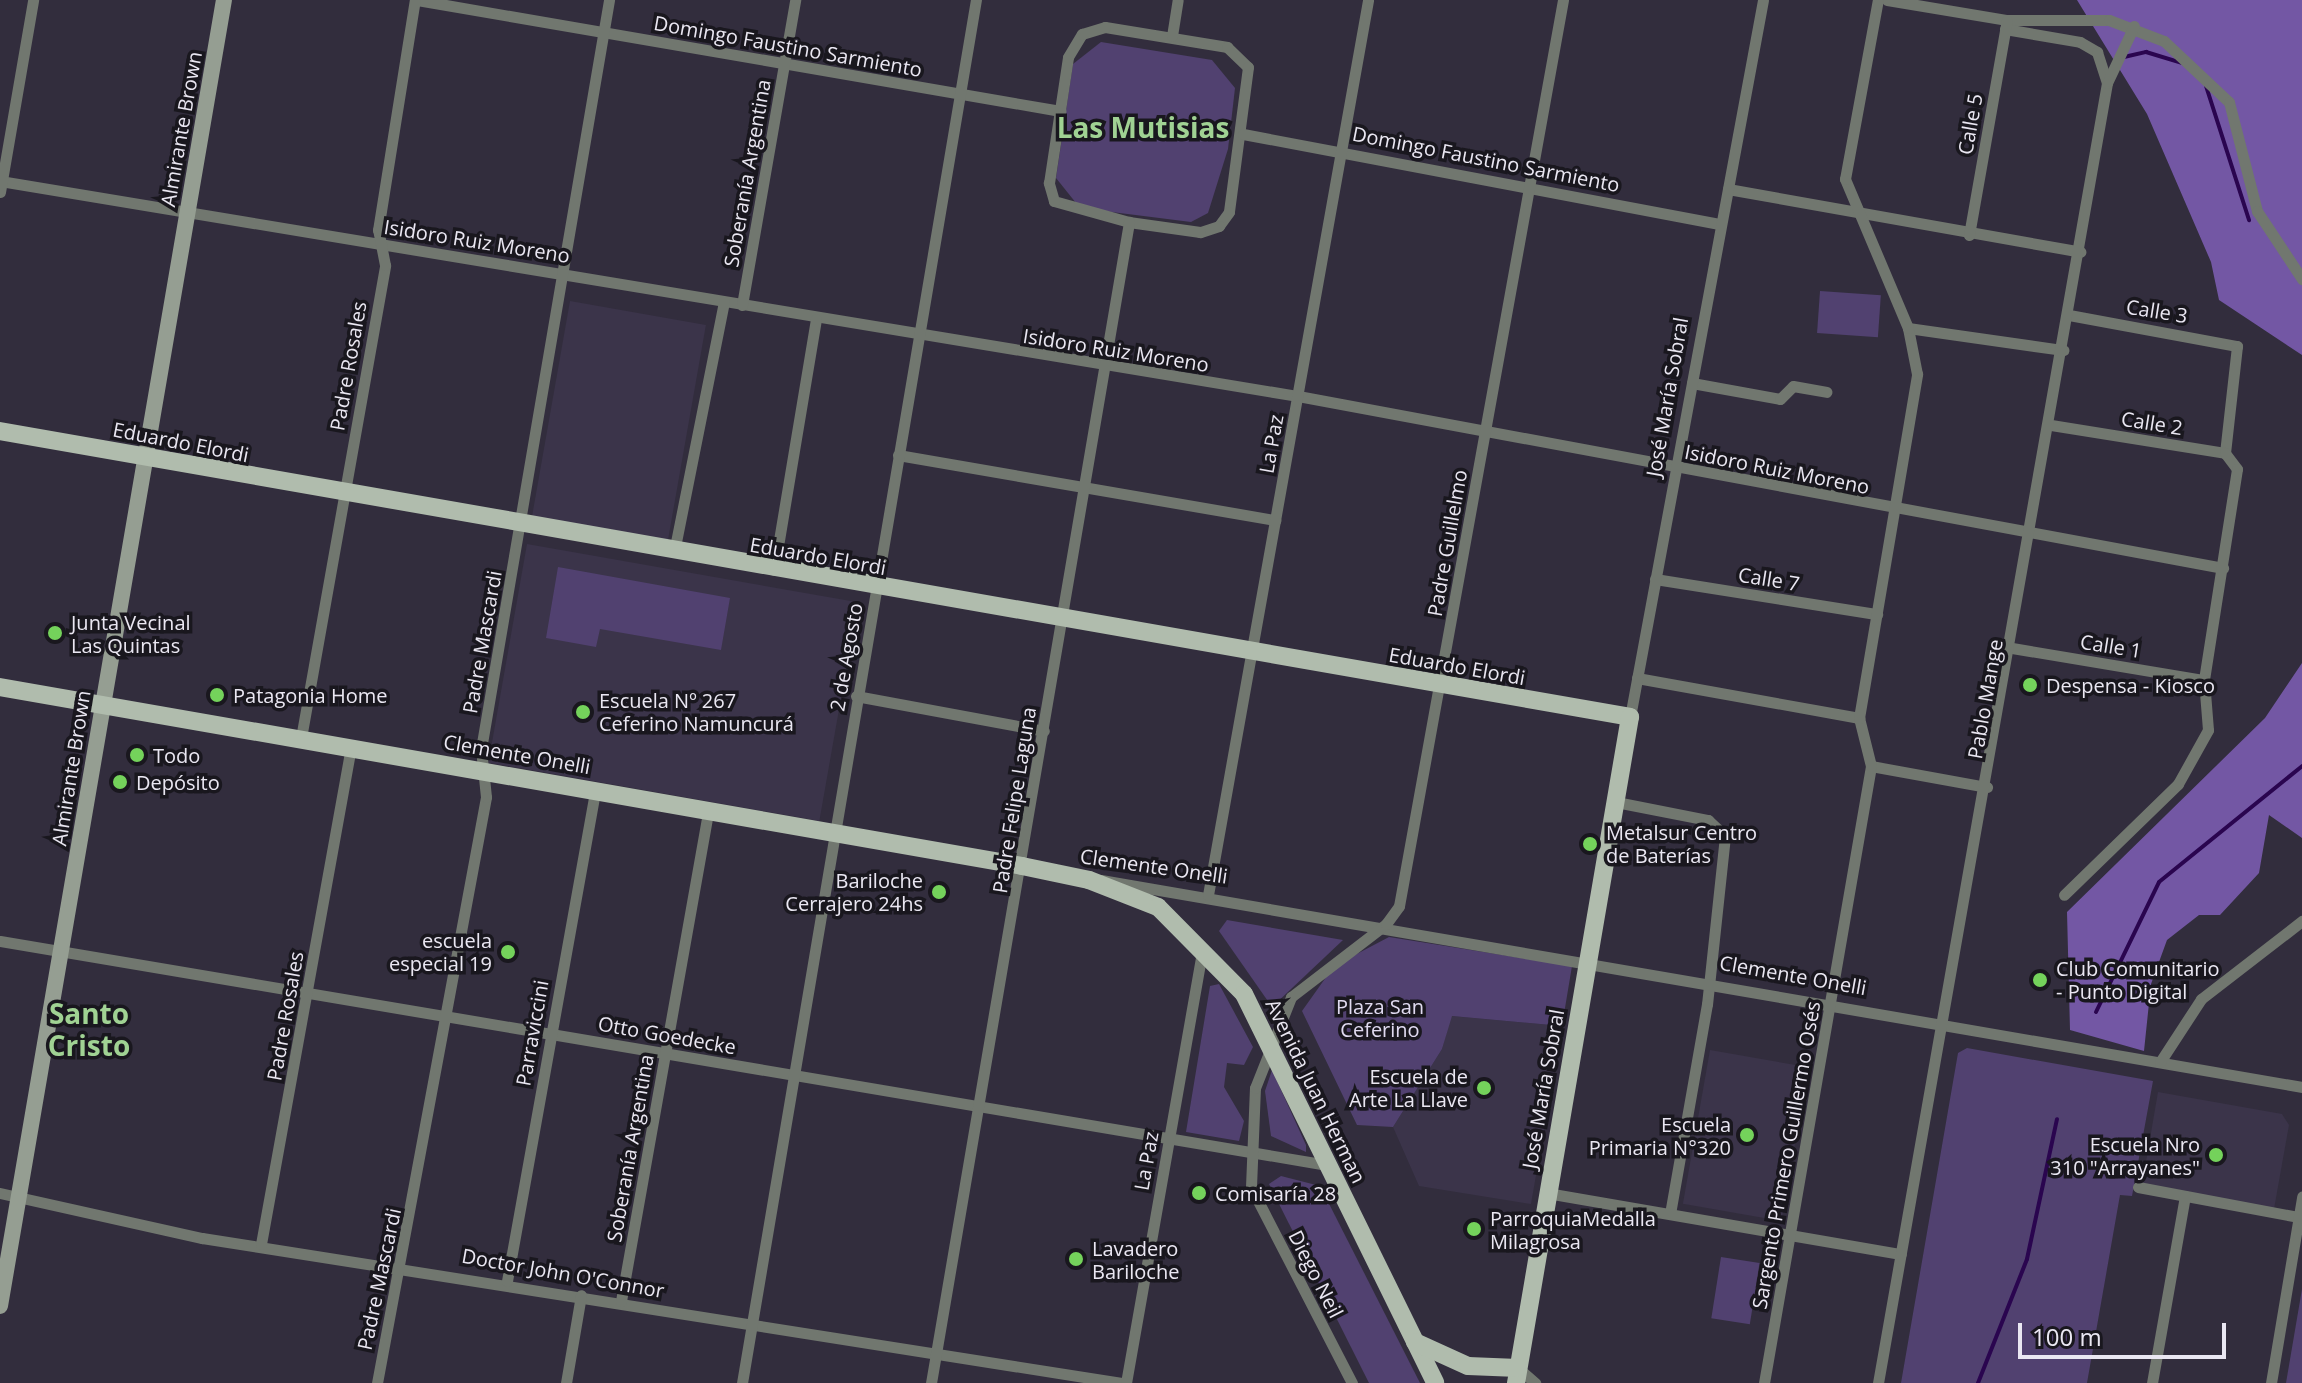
<!DOCTYPE html>
<meta charset="utf-8">
<style>
body{margin:0}
#map{position:relative;width:2302px;height:1383px;overflow:hidden;background:#322d3d;font-family:"Open Sans",sans-serif}
div>[style]{position:absolute}
.built>*{inset:0;background:#3b344a;transform-origin:0 0}
.green>*{inset:0;background:#514170;transform-origin:0 0}
.forest>*{inset:0;background:#7357a4}
.stream>*{height:4px;margin:-2px;padding:0 2px;transform-origin:2px;border-radius:2px;background:#2a054f}
.street>*{height:11px;margin:-5.5px;padding:0 5.5px;transform-origin:5.5px;border-radius:5.5px;background:#71776f}
.secondary>*{height:16px;margin:-8px;padding:0 8px;transform-origin:8px;border-radius:8px;background:#959e92}
.primary>*{height:18px;margin:-9px;padding:0 9px;transform-origin:9px;border-radius:9px;background:#b0bcad}
.dots>*{width:22px;height:22px;translate:-50% -50%;box-sizing:border-box;border:4px solid #19171e;border-radius:50%}
span{translate:-50% -50%;white-space:nowrap;text-align:center;line-height:1.15;-webkit-text-stroke:7px #19171e;paint-order:stroke}
.street-label{font-size:20px;color:#eae7f2}
.poi-label{font-size:20px;color:#eae7f2}
.left{translate:0 -50%;text-align:left}
.right{translate:-100% -50%;text-align:right}
.park-label{font-size:20px;color:#e0daf0}
.district-label{font-size:28px;color:#a0d293;font-weight:700}
.scale{position:absolute;left:2018px;top:1323px;width:208px;height:36px;box-sizing:border-box;border:4px solid #eae7f2;border-top:0;padding-left:10px;font-size:24px;line-height:28px;white-space:nowrap;color:#eae7f2;-webkit-text-stroke:6px #19171e;paint-order:stroke}
</style>
<div id="map">
<div class="built">
<i style="left:570px;top:301px;width:138px;height:219px;rotate:10deg"></i>
<i style="left:527px;top:544px;width:336px;height:222px;rotate:10deg"></i>
<i style="clip-path:polygon(1451px 1016px,1562px 1026px,1531px 1204px,1419px 1186px,1393px 1127px,1442px 1049px)"></i>
<i style="left:1710px;top:1050px;width:100px;height:156px;rotate:10deg"></i>
<i style="clip-path:polygon(2158px 1092px,2282px 1114px,2289px 1125px,2274px 1209px,2142px 1185px)"></i>
</div>
<div class="green">
<i style="clip-path:polygon(1101px 42px,1212px 60px,1235px 88px,1228px 149px,1208px 213px,1191px 222px,1080px 208px,1056px 178px,1073px 64px)"></i>
<i style="left:1820px;top:291px;width:61px;height:42px;rotate:4deg"></i>
<i style="clip-path:polygon(558px 567px,730px 598px,721px 650px,600px 629px,596px 647px,546px 638px)"></i>
<i style="clip-path:polygon(1227px 920px,1343px 940px,1272px 1007px,1219px 931px)"></i>
<i style="clip-path:polygon(1389px 937px,1572px 966px,1562px 1026px,1452px 1016px,1442px 1049px,1393px 1127px,1357px 1125px,1302px 1011px,1334px 966px)"></i>
<i style="clip-path:polygon(1219px 984px,1253px 1047px,1244px 1065px,1227px 1063px,1224px 1087px,1244px 1121px,1239px 1141px,1186px 1132px,1210px 986px)"></i>
<i style="clip-path:polygon(1967px 1048px,2153px 1081px,2132px 1196px,2120px 1195px,2087px 1383px,1901px 1383px,1958px 1053px)"></i>
<i style="clip-path:polygon(1272px 1070px,1306px 1145px,1306px 1152px,1271px 1136px,1265px 1091px)"></i>
<i style="clip-path:polygon(1281px 1176px,1320px 1186px,1420px 1383px,1369px 1383px,1269px 1184px)"></i>
<i style="left:1721px;top:1257px;width:39px;height:62px;rotate:9deg"></i>
<i style="clip-path:polygon(2302px 1289px,2302px 1383px,2286px 1383px)"></i>
</div>
<div class="forest">
<i style="clip-path:polygon(2077px 0,2302px 0,2302px 355px,2219px 300px,2211px 262px,2147px 114px)"></i>
<i style="clip-path:polygon(2302px 663px,2302px 838px,2269px 815px,2259px 873px,2220px 915px,2199px 915px,2167px 940px,2151px 984px,2144px 1051px,2070px 1030px,2067px 912px,2265px 718px)"></i>
</div>
<div class="stream">
<i style="left:2124px;top:57px;width:23px;rotate:-13deg"></i>
<i style="left:2146px;top:52px;width:39px;rotate:17deg"></i>
<i style="left:2206px;top:86px;width:141px;rotate:72.2deg"></i>
<i style="left:2096px;top:1012px;width:144px;rotate:-64.1deg"></i>
<i style="left:2159px;top:882px;width:184px;rotate:-39deg"></i>
<i style="left:1978px;top:1383px;width:133px;rotate:-68.4deg"></i>
<i style="left:2027px;top:1259px;width:143px;rotate:-77.9deg"></i>
</div>
<div class="street">
<i style="left:417px;top:0;width:653px;rotate:9.79deg"></i>
<i style="left:1887px;top:0;width:122px;rotate:9.5deg"></i>
<i style="left:2007px;top:20px;width:102px"></i>
<i style="left:2109px;top:20px;width:59px;rotate:20.9deg"></i>
<i style="left:2164px;top:41px;width:89px;rotate:43.2deg"></i>
<i style="left:2229px;top:102px;width:113px;rotate:75.6deg"></i>
<i style="left:2257px;top:211px;width:82px;rotate:56.5deg"></i>
<i style="left:1105px;top:27px;width:124px;rotate:9.3deg"></i>
<i style="left:1227px;top:47px;width:29px;rotate:44deg"></i>
<i style="left:1248px;top:67px;width:146px;rotate:97.5deg"></i>
<i style="left:1229px;top:212px;width:17px;rotate:126deg"></i>
<i style="left:1219px;top:226px;width:20px;rotate:162deg"></i>
<i style="left:1200px;top:232px;width:72px;rotate:-172deg"></i>
<i style="left:1129px;top:222px;width:78px;rotate:-164.4deg"></i>
<i style="left:1054px;top:201px;width:19px;rotate:-106deg"></i>
<i style="left:1049px;top:183px;width:127px;rotate:-81.4deg"></i>
<i style="left:1068px;top:57px;width:27px;rotate:-59deg"></i>
<i style="left:1082px;top:34px;width:24px;rotate:-17deg"></i>
<i style="left:2005px;top:29px;width:76px;rotate:9.8deg"></i>
<i style="left:2080px;top:42px;width:20px;rotate:30deg"></i>
<i style="left:2097px;top:52px;width:32px;rotate:72deg"></i>
<i style="left:1172px;top:36px;width:36px;rotate:-81deg"></i>
<i style="left:1243px;top:134px;width:486px;rotate:10.7deg"></i>
<i style="left:0;top:181px;width:1316px;rotate:9.41deg"></i>
<i style="left:1298px;top:396px;width:941px;rotate:10.53deg"></i>
<i style="left:1728px;top:189px;width:358px;rotate:10.1deg"></i>
<i style="left:0;top:192px;width:195px;rotate:-80.2deg"></i>
<i style="left:1969px;top:235px;width:218px;rotate:-80deg"></i>
<i style="left:742px;top:305px;width:310px;rotate:-80.1deg"></i>
<i style="left:2069px;top:315px;width:171px;rotate:10.5deg"></i>
<i style="left:2237px;top:346px;width:108px;rotate:96.4deg"></i>
<i style="left:1908px;top:328px;width:157px;rotate:8.1deg"></i>
<i style="left:1692px;top:383px;width:89px;rotate:10.3deg"></i>
<i style="left:1780px;top:399px;width:18px;rotate:-45deg"></i>
<i style="left:1793px;top:386px;width:34px;rotate:10deg"></i>
<i style="left:2051px;top:425px;width:176px;rotate:9.1deg"></i>
<i style="left:2225px;top:453px;width:20px;rotate:53deg"></i>
<i style="left:2237px;top:469px;width:214px;rotate:98.9deg"></i>
<i style="left:2204px;top:680px;width:50px;rotate:85.4deg"></i>
<i style="left:2208px;top:730px;width:62px;rotate:119.1deg"></i>
<i style="left:2178px;top:784px;width:159px;rotate:135.8deg"></i>
<i style="left:898px;top:455px;width:383px;rotate:9.8deg"></i>
<i style="left:674px;top:552px;width:255px;rotate:-78.7deg"></i>
<i style="left:774px;top:570px;width:254px;rotate:-80.5deg"></i>
<i style="left:1655px;top:579px;width:225px;rotate:9deg"></i>
<i style="left:2012px;top:648px;width:195px;rotate:9.5deg"></i>
<i style="left:1637px;top:678px;width:226px;rotate:10.2deg"></i>
<i style="left:856px;top:696px;width:191px;rotate:10.5deg"></i>
<i style="left:1630px;top:717px;width:729px;rotate:-79.49deg"></i>
<i style="left:301px;top:738px;width:480px;rotate:-79.9deg"></i>
<i style="left:385px;top:265px;width:36px;rotate:-101deg"></i>
<i style="left:378px;top:230px;width:233px;rotate:-80.9deg"></i>
<i style="left:1871px;top:766px;width:118px;rotate:10.3deg"></i>
<i style="left:1616px;top:802px;width:94px;rotate:11.1deg"></i>
<i style="left:1708px;top:820px;width:23px;rotate:43deg"></i>
<i style="left:1725px;top:836px;width:169px;rotate:96.1deg"></i>
<i style="left:1707px;top:1004px;width:213px;rotate:100deg"></i>
<i style="left:1101px;top:880px;width:1219px;rotate:9.78deg"></i>
<i style="left:1208px;top:895px;width:909px;rotate:-79.86deg"></i>
<i style="left:0;top:941px;width:1346px;rotate:9.58deg"></i>
<i style="left:2160px;top:1062px;width:75px;rotate:-56.9deg"></i>
<i style="left:2201px;top:999px;width:128px;rotate:-37.7deg"></i>
<i style="left:2138px;top:1187px;width:164px;rotate:10.6deg"></i>
<i style="left:0;top:1193px;width:207px;rotate:12.6deg"></i>
<i style="left:202px;top:1238px;width:931px;rotate:8.96deg"></i>
<i style="left:1547px;top:1193px;width:359px;rotate:9.8deg"></i>
<i style="left:261px;top:1244px;width:505px;rotate:-79.74deg"></i>
<i style="left:507px;top:1281px;width:498px;rotate:-79.8deg"></i>
<i style="left:621px;top:1301px;width:498px;rotate:-79.9deg"></i>
<i style="left:1518px;top:1368px;width:23px;rotate:41deg"></i>
<i style="left:377px;top:1383px;width:596px;rotate:-79.46deg"></i>
<i style="left:486px;top:797px;width:48px;rotate:-95.9deg"></i>
<i style="left:481px;top:749px;width:760px;rotate:-80.3deg"></i>
<i style="left:566px;top:1383px;width:89px;rotate:-80.3deg"></i>
<i style="left:742px;top:1383px;width:1403px;rotate:-80.4deg"></i>
<i style="left:931px;top:1383px;width:1178px;rotate:-80.32deg"></i>
<i style="left:1126px;top:1383px;width:440px;rotate:-80deg"></i>
<i style="left:1352px;top:1383px;width:220px;rotate:-117.3deg"></i>
<i style="left:1251px;top:1187px;width:99px;rotate:-87.7deg"></i>
<i style="left:1255px;top:1088px;width:98px;rotate:-68.4deg"></i>
<i style="left:1291px;top:997px;width:120px;rotate:-37.5deg"></i>
<i style="left:1386px;top:924px;width:22px;rotate:-54deg"></i>
<i style="left:1399px;top:906px;width:921px;rotate:-79.74deg"></i>
<i style="left:1764px;top:1383px;width:626px;rotate:-80.16deg"></i>
<i style="left:1871px;top:766px;width:49px;rotate:-104deg"></i>
<i style="left:1859px;top:718px;width:349px;rotate:-80.4deg"></i>
<i style="left:1917px;top:374px;width:47px;rotate:-101.1deg"></i>
<i style="left:1908px;top:328px;width:162px;rotate:-112.9deg"></i>
<i style="left:1845px;top:179px;width:182px;rotate:-79.6deg"></i>
<i style="left:1878px;top:1383px;width:1320px;rotate:-80.01deg"></i>
<i style="left:2107px;top:83px;width:63px;rotate:-64.7deg"></i>
<i style="left:2152px;top:1383px;width:190px;rotate:-80deg"></i>
<i style="left:2271px;top:1383px;width:189px;rotate:-80.5deg"></i>
</div>
<div class="secondary">
<i style="left:0;top:1306px;width:1325px;rotate:-80.27deg"></i>
</div>
<div class="primary">
<i style="left:0;top:431px;width:1655px;rotate:9.95deg"></i>
<i style="left:1630px;top:717px;width:676px;rotate:99.71deg"></i>
<i style="left:0;top:687px;width:1038px;rotate:9.93deg"></i>
<i style="left:1022px;top:866px;width:68px;rotate:11.8deg"></i>
<i style="left:1089px;top:880px;width:74px;rotate:21.4deg"></i>
<i style="left:1158px;top:907px;width:122px;rotate:45.3deg"></i>
<i style="left:1244px;top:994px;width:433px;rotate:63.8deg"></i>
<i style="left:1415px;top:1342px;width:58px;rotate:24.4deg"></i>
<i style="left:1468px;top:1366px;width:50px;rotate:2.3deg"></i>
</div>
<div class="dots">
<i style="left:55px;top:633px;background:#74d25b"></i>
<i style="left:2030px;top:685px;background:#74d25b"></i>
<i style="left:217px;top:695px;background:#74d25b"></i>
<i style="left:583px;top:712px;background:#74d25b"></i>
<i style="left:137px;top:755px;background:#74d25b"></i>
<i style="left:120px;top:782px;background:#74d25b"></i>
<i style="left:1590px;top:844px;background:#74d25b"></i>
<i style="left:939px;top:892px;background:#74d25b"></i>
<i style="left:508px;top:952px;background:#74d25b"></i>
<i style="left:2040px;top:980px;background:#74d25b"></i>
<i style="left:1484px;top:1088px;background:#74d25b"></i>
<i style="left:1747px;top:1135px;background:#74d25b"></i>
<i style="left:2216px;top:1155px;background:#74d25b"></i>
<i style="left:1199px;top:1193px;background:#74d25b"></i>
<i style="left:1474px;top:1229px;background:#74d25b"></i>
<i style="left:1076px;top:1259px;background:#74d25b"></i>
</div>
<div class="street-label">
<span style="left:788px;top:46px;rotate:10deg">Domingo Faustino Sarmiento</span>
<span style="left:1970px;top:124px;rotate:-80deg">Calle 5</span>
<span style="left:181px;top:129px;rotate:-80deg">Almirante Brown</span>
<span style="left:1486px;top:159px;rotate:11deg">Domingo Faustino Sarmiento</span>
<span style="left:747px;top:173px;rotate:-80deg">Soberanía Argentina</span>
<span style="left:477px;top:241px;rotate:9deg">Isidoro Ruiz Moreno</span>
<span style="left:2157px;top:311px;rotate:9deg">Calle 3</span>
<span style="left:1116px;top:350px;rotate:9deg">Isidoro Ruiz Moreno</span>
<span style="left:348px;top:366px;rotate:-80deg">Padre Rosales</span>
<span style="left:1667px;top:397px;rotate:-80deg">José María Sobral</span>
<span style="left:2152px;top:423px;rotate:9deg">Calle 2</span>
<span style="left:181px;top:442px;rotate:11deg">Eduardo Elordi</span>
<span style="left:1271px;top:444px;rotate:-80deg">La Paz</span>
<span style="left:1777px;top:469px;rotate:11deg">Isidoro Ruiz Moreno</span>
<span style="left:1447px;top:543px;rotate:-80deg">Padre Guillelmo</span>
<span style="left:818px;top:556px;rotate:10deg">Eduardo Elordi</span>
<span style="left:1769px;top:579px;rotate:9deg">Calle 7</span>
<span style="left:482px;top:642px;rotate:-80deg">Padre Mascardi</span>
<span style="left:2111px;top:646px;rotate:9deg">Calle 1</span>
<span style="left:846px;top:657px;rotate:-80deg">2 de Agosto</span>
<span style="left:1457px;top:666px;rotate:10deg">Eduardo Elordi</span>
<span style="left:1985px;top:699px;rotate:-80deg">Pablo Mange</span>
<span style="left:517px;top:754px;rotate:10deg">Clemente Onelli</span>
<span style="left:71px;top:768px;rotate:-81deg">Almirante Brown</span>
<span style="left:1014px;top:800px;rotate:-81deg">Padre Felipe Laguna</span>
<span style="left:1154px;top:866px;rotate:8deg">Clemente Onelli</span>
<span style="left:1793px;top:975px;rotate:10deg">Clemente Onelli</span>
<span style="left:285px;top:1016px;rotate:-80deg">Padre Rosales</span>
<span style="left:532px;top:1033px;rotate:-80deg">Parraviccini</span>
<span style="left:667px;top:1035px;rotate:10deg">Otto Goedecke</span>
<span style="left:1543px;top:1089px;rotate:-80deg">José María Sobral</span>
<span style="left:1316px;top:1091px;rotate:64deg">Avenida Juan Herman</span>
<span style="left:630px;top:1148px;rotate:-80deg">Soberanía Argentina</span>
<span style="left:1786px;top:1155px;rotate:-80deg">Sargento Primero Guillermo Osés</span>
<span style="left:1146px;top:1161px;rotate:-80deg">La Paz</span>
<span style="left:563px;top:1273px;rotate:10deg">Doctor John O'Connor</span>
<span style="left:1316px;top:1274px;rotate:63deg">Diego Neil</span>
<span style="left:379px;top:1279px;rotate:-78deg">Padre Mascardi</span>
</div>
<div class="poi-label">
<span class="left" style="left:71px;top:634px">Junta Vecinal<br>Las Quintas</span>
<span class="left" style="left:2046px;top:685px">Despensa - Kiosco</span>
<span class="left" style="left:233px;top:695px">Patagonia Home</span>
<span class="left" style="left:599px;top:712px">Escuela Nº 267<br>Ceferino Namuncurá</span>
<span class="left" style="left:153px;top:755px">Todo</span>
<span class="left" style="left:136px;top:782px">Depósito</span>
<span class="left" style="left:1606px;top:844px">Metalsur Centro<br>de Baterías</span>
<span class="right" style="left:923px;top:892px">Bariloche<br>Cerrajero 24hs</span>
<span class="right" style="left:492px;top:952px">escuela<br>especial 19</span>
<span class="left" style="left:2056px;top:980px">Club Comunitario<br>- Punto Digital</span>
<span class="right" style="left:1468px;top:1088px">Escuela de<br>Arte La Llave</span>
<span class="right" style="left:1731px;top:1136px">Escuela<br>Primaria N°320</span>
<span class="right" style="left:2200px;top:1156px">Escuela Nro<br>310 "Arrayanes"</span>
<span class="left" style="left:1215px;top:1193px">Comisaría 28</span>
<span class="left" style="left:1490px;top:1230px">ParroquiaMedalla<br>Milagrosa</span>
<span class="left" style="left:1092px;top:1260px">Lavadero<br>Bariloche</span>
</div>
<div class="park-label">
<span style="left:1380px;top:1018px">Plaza San<br>Ceferino</span>
</div>
<div class="district-label">
<span style="left:1143px;top:127px">Las Mutisias</span>
<span style="left:89px;top:1029px">Santo<br>Cristo</span>
</div>
<div class="scale">100 m</div>
</div>
